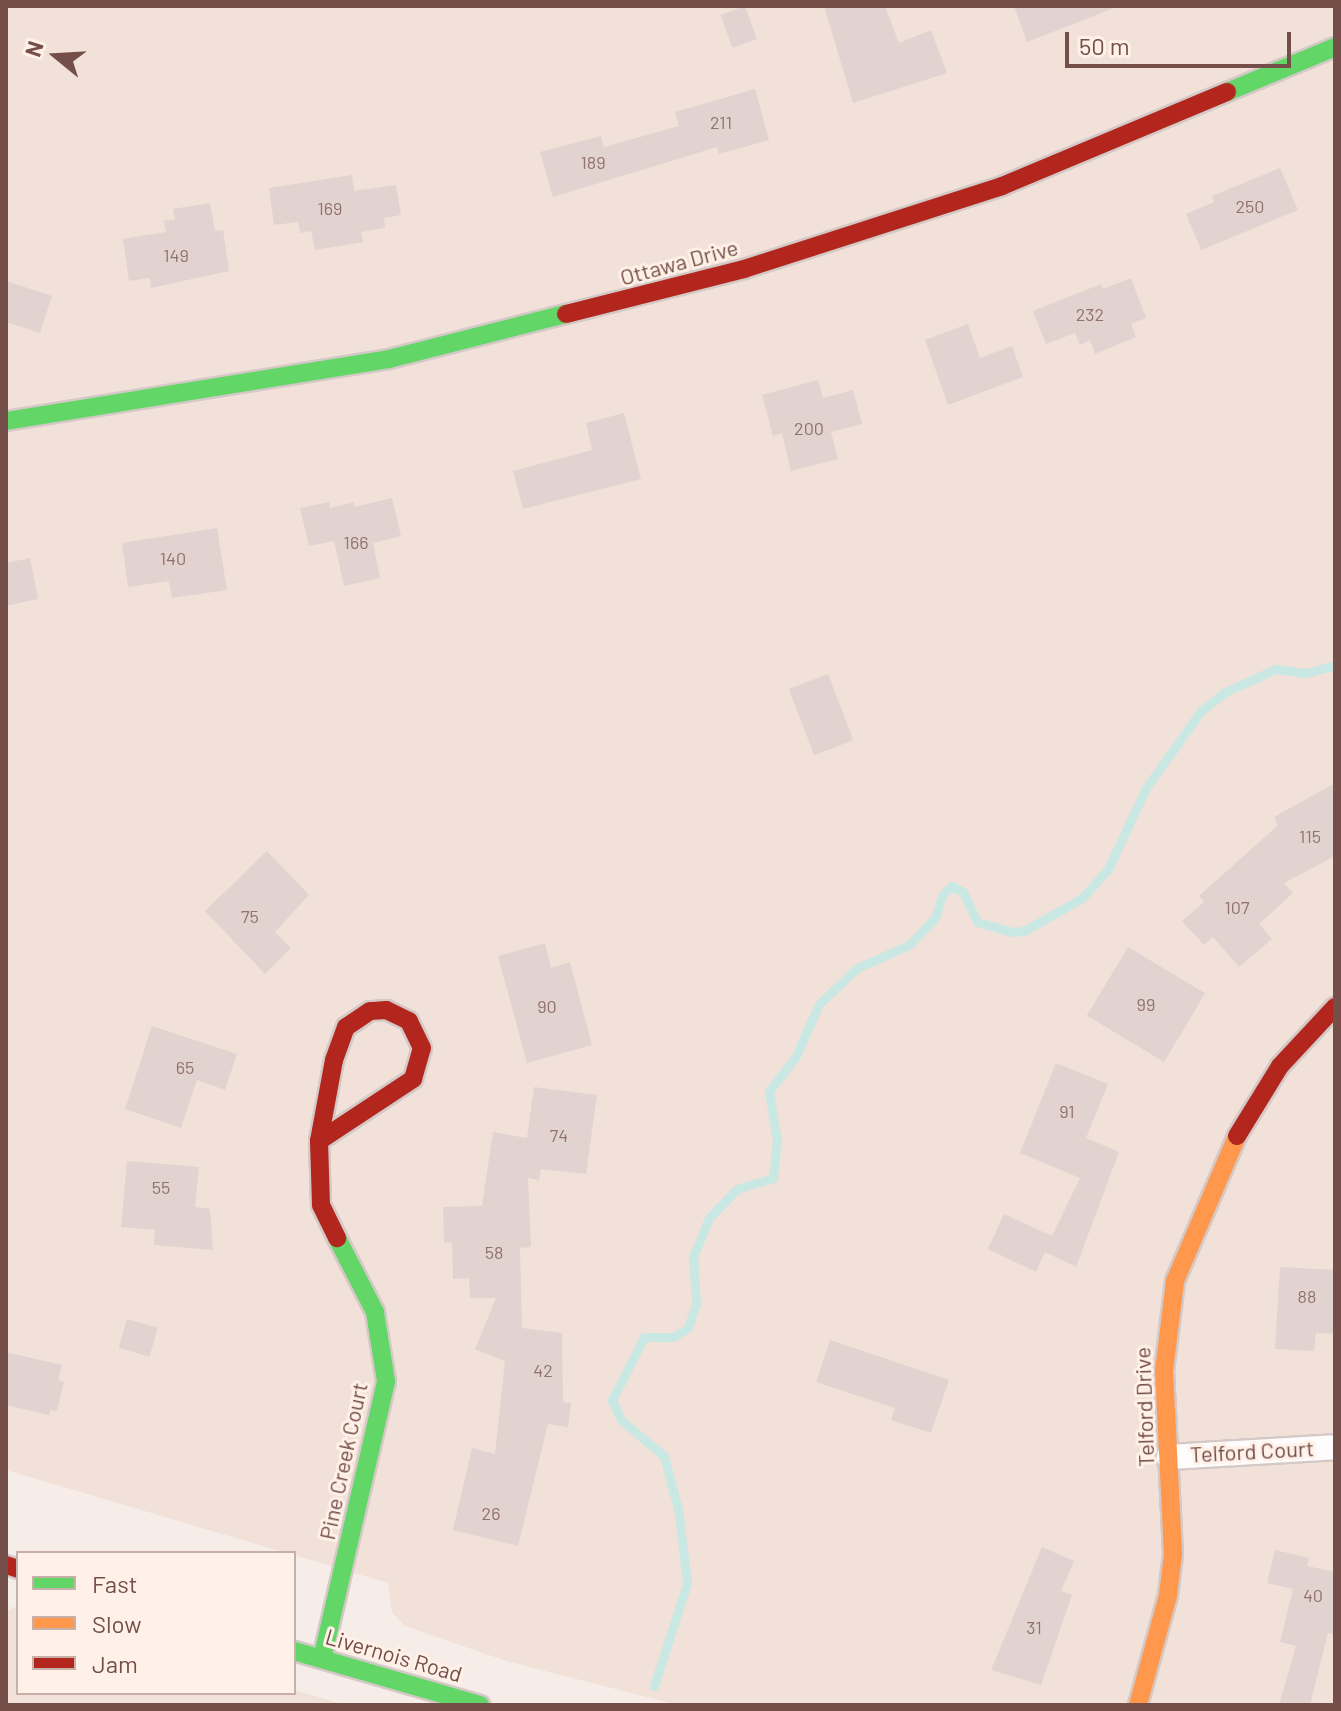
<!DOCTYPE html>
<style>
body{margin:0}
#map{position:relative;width:1341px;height:1711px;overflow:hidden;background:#f6ede8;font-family:Barlow,sans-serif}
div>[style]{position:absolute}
.residential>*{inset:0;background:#f2e1d8}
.stream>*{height:9px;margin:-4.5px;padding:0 4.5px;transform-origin:4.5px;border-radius:4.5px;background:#c9e8e4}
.building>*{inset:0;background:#e2d3d0;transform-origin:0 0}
.roads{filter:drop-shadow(2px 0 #d4c9c6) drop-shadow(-2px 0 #d4c9c6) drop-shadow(0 2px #d4c9c6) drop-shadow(0 -2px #d4c9c6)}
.street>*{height:24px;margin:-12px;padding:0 12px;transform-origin:12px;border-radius:12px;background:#fefcfc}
.fast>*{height:18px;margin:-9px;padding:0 9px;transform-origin:9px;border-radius:9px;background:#63d668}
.slow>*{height:18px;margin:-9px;padding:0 9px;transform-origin:9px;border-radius:9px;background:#ff974d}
.jam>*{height:18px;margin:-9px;padding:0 9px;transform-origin:9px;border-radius:9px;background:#b3261e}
span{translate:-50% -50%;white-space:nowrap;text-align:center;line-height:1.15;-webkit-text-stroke:6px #fff1e8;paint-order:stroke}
.number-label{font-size:18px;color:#91726c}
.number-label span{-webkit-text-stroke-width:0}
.street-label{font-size:22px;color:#744e48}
.frame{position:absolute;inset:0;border:8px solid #744e48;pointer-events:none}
.legend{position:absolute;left:16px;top:1551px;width:280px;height:144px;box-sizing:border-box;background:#fff1e8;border:2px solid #c7b0a8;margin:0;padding:10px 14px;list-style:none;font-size:24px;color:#744e48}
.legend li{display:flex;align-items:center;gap:16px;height:40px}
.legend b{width:40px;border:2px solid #c7b0a8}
.north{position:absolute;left:16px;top:16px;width:80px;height:80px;-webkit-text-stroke:6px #fff1e8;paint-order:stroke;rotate:288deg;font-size:22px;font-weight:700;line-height:32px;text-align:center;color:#744e48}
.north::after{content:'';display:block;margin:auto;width:28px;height:36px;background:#744e48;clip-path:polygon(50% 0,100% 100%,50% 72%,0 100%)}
.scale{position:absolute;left:1065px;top:32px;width:226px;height:36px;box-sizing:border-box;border:4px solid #744e48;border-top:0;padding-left:10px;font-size:24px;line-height:28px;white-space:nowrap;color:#744e48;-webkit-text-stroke:6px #fff1e8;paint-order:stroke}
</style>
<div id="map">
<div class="residential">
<i style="clip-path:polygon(6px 6px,1335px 6px,1335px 1705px,678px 1705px,506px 1661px,405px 1626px,392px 1612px,388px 1583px,6px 1470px)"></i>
<i style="clip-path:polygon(13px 1607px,18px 1608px,18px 1693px,294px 1690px,346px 1705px,6px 1705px,6px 1613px)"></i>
</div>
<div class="stream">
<i style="left:654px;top:1686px;width:108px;rotate:-72.2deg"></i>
<i style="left:687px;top:1583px;width:75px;rotate:-96.9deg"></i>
<i style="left:678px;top:1509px;width:55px;rotate:-104.8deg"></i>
<i style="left:664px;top:1456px;width:56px;rotate:-140.1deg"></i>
<i style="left:621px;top:1420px;width:22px;rotate:-114deg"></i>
<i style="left:612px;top:1400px;width:71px;rotate:-63.1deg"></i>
<i style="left:644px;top:1337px;width:29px"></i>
<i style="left:673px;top:1337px;width:17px;rotate:-31deg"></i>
<i style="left:688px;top:1328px;width:26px;rotate:-72deg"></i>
<i style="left:696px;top:1303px;width:46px;rotate:-93.7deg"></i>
<i style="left:693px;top:1257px;width:42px;rotate:-67.7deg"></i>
<i style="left:709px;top:1218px;width:40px;rotate:-46deg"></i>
<i style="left:737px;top:1189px;width:38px;rotate:-17deg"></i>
<i style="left:773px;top:1178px;width:37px;rotate:-84deg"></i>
<i style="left:777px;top:1141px;width:51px;rotate:-99.1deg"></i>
<i style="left:769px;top:1091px;width:44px;rotate:-52.4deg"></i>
<i style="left:796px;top:1056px;width:57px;rotate:-66.1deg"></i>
<i style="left:819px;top:1004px;width:52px;rotate:-43.5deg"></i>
<i style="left:857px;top:968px;width:57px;rotate:-23.9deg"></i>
<i style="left:909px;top:945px;width:37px;rotate:-46deg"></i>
<i style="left:935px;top:918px;width:25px;rotate:-72deg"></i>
<i style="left:943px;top:894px;width:12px;rotate:-42deg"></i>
<i style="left:952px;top:886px;width:13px;rotate:29deg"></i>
<i style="left:963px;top:892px;width:33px;rotate:65deg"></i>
<i style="left:977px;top:922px;width:35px;rotate:16deg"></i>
<i style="left:1011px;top:932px;width:13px;rotate:-4deg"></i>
<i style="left:1024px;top:931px;width:67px;rotate:-29.6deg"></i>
<i style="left:1082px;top:898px;width:39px;rotate:-48deg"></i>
<i style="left:1108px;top:869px;width:89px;rotate:-64.9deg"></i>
<i style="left:1146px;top:788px;width:95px;rotate:-54.5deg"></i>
<i style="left:1201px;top:711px;width:31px;rotate:-38deg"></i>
<i style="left:1225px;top:692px;width:56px;rotate:-24.3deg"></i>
<i style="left:1276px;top:669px;width:30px;rotate:8deg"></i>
<i style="left:1306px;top:673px;width:30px;rotate:-15deg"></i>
</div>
<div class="building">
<i style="left:745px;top:6px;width:35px;height:26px;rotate:70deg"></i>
<i style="clip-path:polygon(824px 6px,885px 6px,899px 43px,931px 30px,947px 73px,853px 103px)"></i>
<i style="clip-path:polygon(1014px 6px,1114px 6px,1114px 8px,1027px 42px)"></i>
<i style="clip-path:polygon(755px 89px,769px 140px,719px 154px,717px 147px,553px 197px,540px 152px,601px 136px,604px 147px,679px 126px,675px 112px)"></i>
<i style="clip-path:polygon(1280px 168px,1298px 210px,1201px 250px,1186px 214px,1214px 202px,1212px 196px)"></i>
<i style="clip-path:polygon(352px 175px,354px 191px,396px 185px,401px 215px,384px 218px,385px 228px,361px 232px,363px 242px,315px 250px,311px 231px,300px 233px,298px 222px,274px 225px,269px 188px)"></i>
<i style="clip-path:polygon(210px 203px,215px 231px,223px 230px,229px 271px,151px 288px,150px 278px,129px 281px,123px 239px,166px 232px,164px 221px,175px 219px,173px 209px)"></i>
<i style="clip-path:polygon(1131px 278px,1146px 318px,1131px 324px,1136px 337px,1095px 354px,1090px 340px,1080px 345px,1075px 333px,1046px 344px,1033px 311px,1101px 284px,1103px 289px)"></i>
<i style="clip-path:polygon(6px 281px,52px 296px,40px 333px,6px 322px)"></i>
<i style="clip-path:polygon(968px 324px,980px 358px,1012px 346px,1023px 377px,948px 405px,925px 340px)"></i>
<i style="clip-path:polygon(818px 380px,823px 398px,853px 390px,862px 424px,831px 432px,838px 459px,791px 471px,782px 433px,773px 436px,762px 395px)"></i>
<i style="clip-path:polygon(624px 413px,641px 479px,523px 509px,513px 471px,592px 450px,586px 423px)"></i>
<i style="clip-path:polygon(392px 498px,401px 536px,373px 543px,380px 578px,344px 586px,334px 541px,309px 546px,300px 508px,329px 502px,330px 508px,354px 502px,354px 507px)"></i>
<i style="clip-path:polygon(217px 528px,227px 590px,172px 598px,169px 581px,128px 587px,122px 543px)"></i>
<i style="clip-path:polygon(30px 558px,38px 599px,6px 606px,6px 563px)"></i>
<i style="left:828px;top:674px;width:71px;height:42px;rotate:69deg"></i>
<i style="clip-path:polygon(1335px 783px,1335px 856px,1284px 883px,1293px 893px,1259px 924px,1272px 939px,1239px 967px,1213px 937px,1204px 945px,1182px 921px,1204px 902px,1199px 896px,1278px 825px,1274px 817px)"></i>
<i style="clip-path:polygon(267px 851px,309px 895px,275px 932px,291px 948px,265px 974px,205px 911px)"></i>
<i style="clip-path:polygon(545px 943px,551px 968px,570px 962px,592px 1045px,527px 1063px,498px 956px)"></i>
<i style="left:1128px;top:947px;width:90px;height:80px;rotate:31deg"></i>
<i style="clip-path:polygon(152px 1026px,237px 1054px,225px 1090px,197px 1080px,181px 1128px,125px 1109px)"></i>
<i style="clip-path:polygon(1056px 1063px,1108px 1084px,1086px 1138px,1119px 1152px,1076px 1267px,1045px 1252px,1036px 1272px,988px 1249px,1004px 1214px,1052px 1236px,1080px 1178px,1020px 1153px)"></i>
<i style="clip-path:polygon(534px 1087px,597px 1095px,586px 1174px,541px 1169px,539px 1180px,528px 1178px,531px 1247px,520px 1248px,522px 1328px,562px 1333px,563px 1402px,571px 1403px,568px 1427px,548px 1424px,518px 1546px,453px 1530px,472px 1448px,495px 1454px,505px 1361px,475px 1349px,496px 1298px,470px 1298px,469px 1278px,453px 1279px,452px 1242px,444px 1243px,443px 1207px,482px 1206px,493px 1132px,527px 1138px)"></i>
<i style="clip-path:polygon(127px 1161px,199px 1167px,195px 1207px,210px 1209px,213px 1250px,154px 1245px,155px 1230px,121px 1227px)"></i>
<i style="clip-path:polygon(1280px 1267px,1335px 1270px,1335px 1334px,1316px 1333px,1314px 1351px,1275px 1349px)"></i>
<i style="left:127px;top:1319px;width:32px;height:30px;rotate:16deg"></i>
<i style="clip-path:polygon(830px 1340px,949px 1380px,931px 1433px,891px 1420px,895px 1408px,816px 1382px)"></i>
<i style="clip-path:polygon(6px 1352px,62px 1365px,58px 1380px,64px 1382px,57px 1411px,50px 1410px,49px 1415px,6px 1405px)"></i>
<i style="clip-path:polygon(1042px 1547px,1074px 1561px,1061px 1591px,1072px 1595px,1041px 1685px,991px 1670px)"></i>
<i style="clip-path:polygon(1275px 1550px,1309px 1558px,1307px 1566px,1335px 1572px,1335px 1635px,1328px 1633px,1310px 1705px,1279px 1705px,1296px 1646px,1280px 1642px,1293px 1589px,1267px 1583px)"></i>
</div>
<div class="roads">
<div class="street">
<i style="left:1169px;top:1457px;width:166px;rotate:-3.4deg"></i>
</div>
<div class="fast">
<i style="left:1227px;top:92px;width:117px;rotate:-22.6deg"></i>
<i style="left:6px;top:421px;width:388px;rotate:-9.2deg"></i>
<i style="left:389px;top:359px;width:183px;rotate:-14.3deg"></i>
<i style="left:294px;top:1651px;width:194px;rotate:16.2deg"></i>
<i style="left:322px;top:1659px;width:285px;rotate:-77deg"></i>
<i style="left:386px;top:1381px;width:70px;rotate:-99.1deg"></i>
<i style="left:375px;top:1312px;width:83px;rotate:-117.2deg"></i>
</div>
<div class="slow">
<i style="left:1138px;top:1705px;width:114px;rotate:-74.7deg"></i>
<i style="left:1168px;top:1595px;width:41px;rotate:-83deg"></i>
<i style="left:1173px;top:1554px;width:183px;rotate:-92.8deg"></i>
<i style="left:1164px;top:1371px;width:91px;rotate:-83deg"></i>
<i style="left:1175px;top:1281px;width:158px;rotate:-66.8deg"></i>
</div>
<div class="jam">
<i style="left:566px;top:314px;width:184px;rotate:-14.2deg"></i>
<i style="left:744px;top:269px;width:271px;rotate:-17.8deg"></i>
<i style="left:1002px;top:186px;width:244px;rotate:-22.7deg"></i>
<i style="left:1237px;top:1136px;width:82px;rotate:-58.4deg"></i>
<i style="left:1280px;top:1066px;width:81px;rotate:-47deg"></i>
<i style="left:319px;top:1141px;width:113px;rotate:-33.4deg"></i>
<i style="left:413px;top:1079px;width:32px;rotate:-74deg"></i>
<i style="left:422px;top:1048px;width:30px;rotate:-116deg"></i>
<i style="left:409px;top:1021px;width:25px;rotate:-154deg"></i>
<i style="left:386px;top:1010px;width:16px;rotate:176deg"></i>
<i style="left:370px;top:1011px;width:29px;rotate:146deg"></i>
<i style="left:346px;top:1027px;width:35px;rotate:110deg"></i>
<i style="left:334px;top:1060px;width:82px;rotate:100.5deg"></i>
<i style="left:319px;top:1141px;width:64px;rotate:88.2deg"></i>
<i style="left:321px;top:1205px;width:37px;rotate:64deg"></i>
<i style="left:6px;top:1565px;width:13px;rotate:18deg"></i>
</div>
</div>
<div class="number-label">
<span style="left:721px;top:122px">211</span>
<span style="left:593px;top:162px">189</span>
<span style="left:1250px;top:206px">250</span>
<span style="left:330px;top:208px">169</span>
<span style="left:176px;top:255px">149</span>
<span style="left:1090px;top:314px">232</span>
<span style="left:809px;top:428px">200</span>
<span style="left:356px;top:542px">166</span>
<span style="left:173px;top:558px">140</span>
<span style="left:1310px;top:836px">115</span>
<span style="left:1237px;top:907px">107</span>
<span style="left:250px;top:916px">75</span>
<span style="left:1146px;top:1004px">99</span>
<span style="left:547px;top:1006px">90</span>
<span style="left:185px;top:1067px">65</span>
<span style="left:1067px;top:1111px">91</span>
<span style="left:559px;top:1135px">74</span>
<span style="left:161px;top:1187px">55</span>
<span style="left:494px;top:1252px">58</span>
<span style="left:1307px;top:1296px">88</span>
<span style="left:543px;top:1370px">42</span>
<span style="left:491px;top:1513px">26</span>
<span style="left:1313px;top:1595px">40</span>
<span style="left:1034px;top:1627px">31</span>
</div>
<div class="street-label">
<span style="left:679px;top:262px;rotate:-15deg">Ottawa Drive</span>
<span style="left:1144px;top:1407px;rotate:-92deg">Telford Drive</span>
<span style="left:1252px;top:1451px;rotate:-3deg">Telford Court</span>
<span style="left:343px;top:1461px;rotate:-78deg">Pine Creek Court</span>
<span style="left:394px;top:1655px;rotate:16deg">Livernois Road</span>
</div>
<div class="frame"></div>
<ul class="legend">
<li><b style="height:10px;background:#63d668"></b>Fast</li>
<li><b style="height:10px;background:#ff974d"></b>Slow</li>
<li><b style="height:10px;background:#b3261e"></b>Jam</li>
</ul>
<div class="north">N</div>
<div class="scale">50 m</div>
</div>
